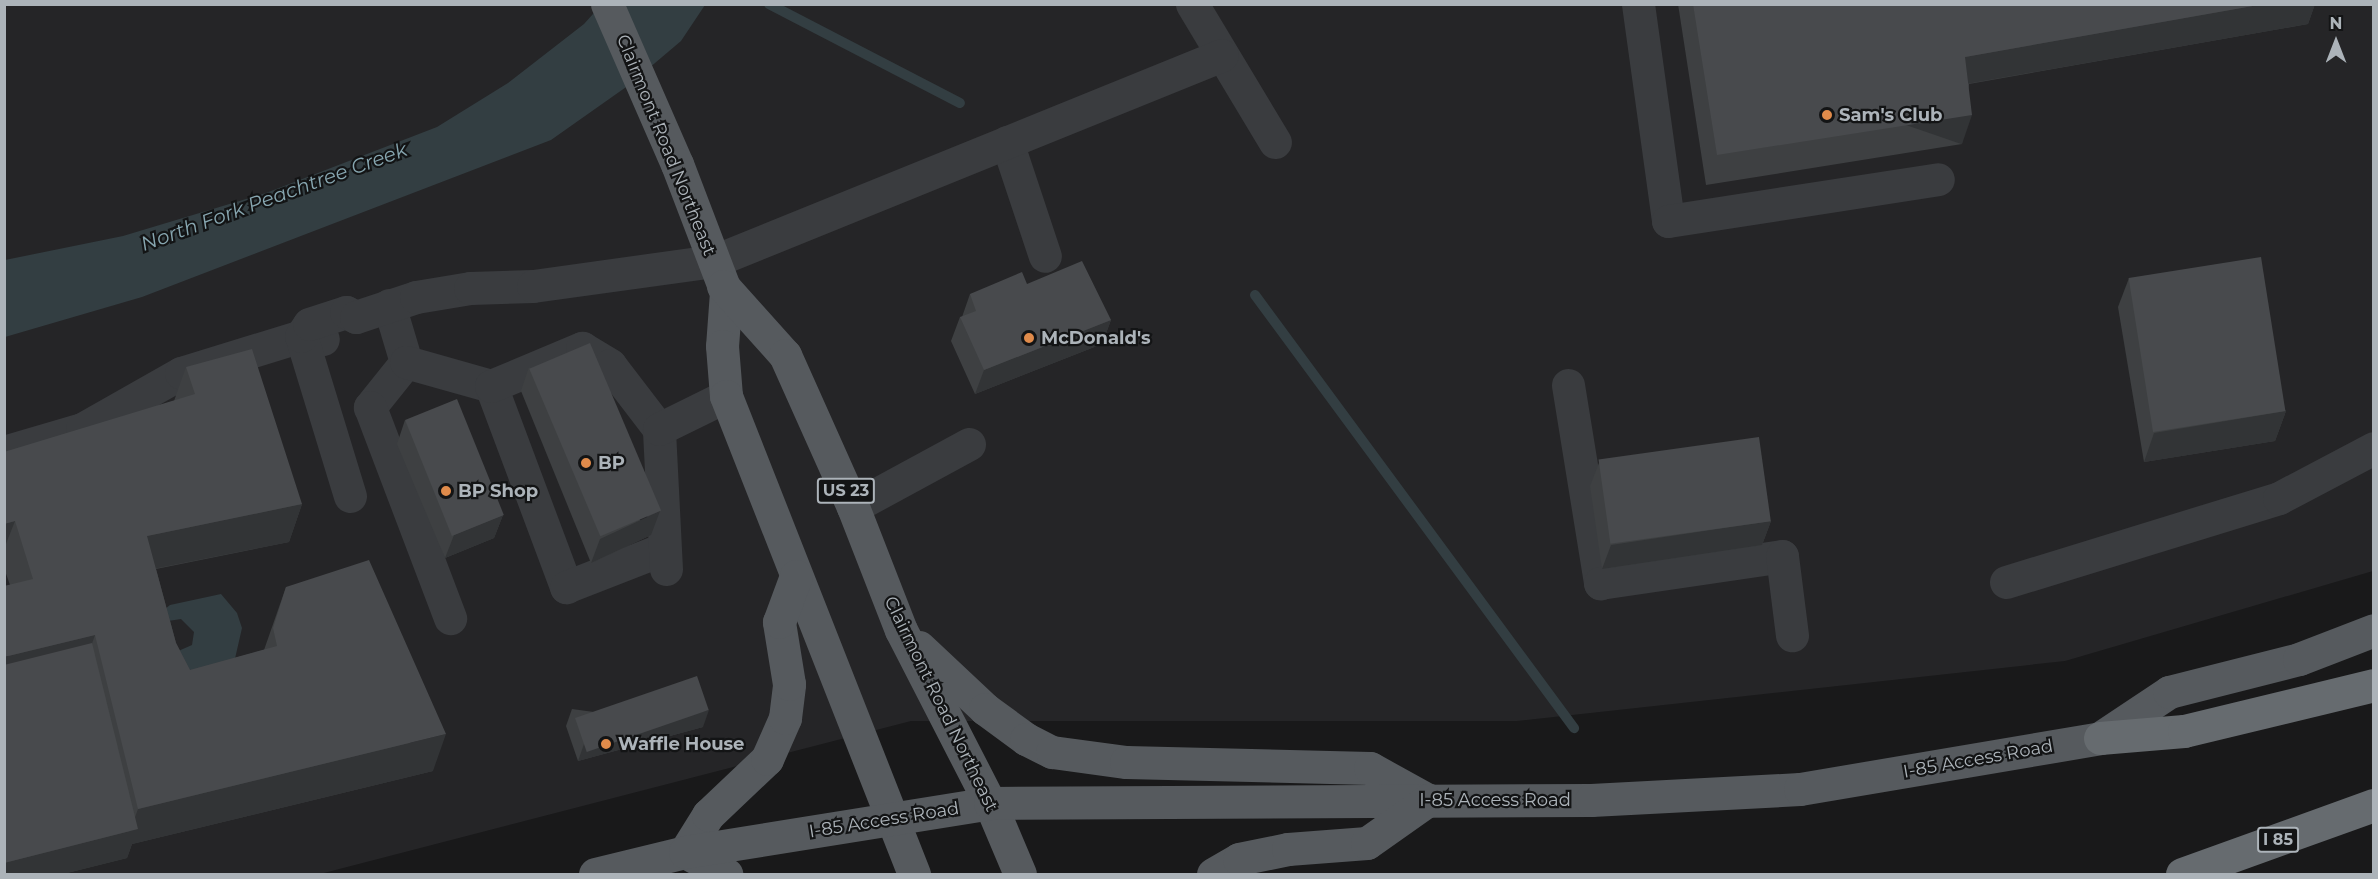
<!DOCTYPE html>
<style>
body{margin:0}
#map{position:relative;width:2378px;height:879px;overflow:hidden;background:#19191a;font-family:Montserrat,sans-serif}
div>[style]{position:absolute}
.built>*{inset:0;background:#252527}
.water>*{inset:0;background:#333e42}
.stream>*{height:10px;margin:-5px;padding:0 5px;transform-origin:5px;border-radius:5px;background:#333e42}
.minor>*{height:33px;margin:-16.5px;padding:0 16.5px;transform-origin:16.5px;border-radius:16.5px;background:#3a3c3f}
.major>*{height:33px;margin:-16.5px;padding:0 16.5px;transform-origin:16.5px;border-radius:16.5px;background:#565a5e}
.highway>*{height:33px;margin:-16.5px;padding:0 16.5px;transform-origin:16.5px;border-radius:16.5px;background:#666b6f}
.wall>*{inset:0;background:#3e4042}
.shaded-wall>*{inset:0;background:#323436;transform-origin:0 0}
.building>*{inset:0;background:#484a4d;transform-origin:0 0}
.dots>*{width:16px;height:16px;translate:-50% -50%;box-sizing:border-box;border:3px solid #131415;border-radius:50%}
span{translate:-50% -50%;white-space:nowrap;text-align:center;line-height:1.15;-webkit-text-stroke:4.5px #131415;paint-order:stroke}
.shield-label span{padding:2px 4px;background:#131415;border:2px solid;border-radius:4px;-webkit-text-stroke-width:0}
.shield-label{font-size:16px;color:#acb3b9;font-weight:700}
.poi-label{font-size:18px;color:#acb3b9;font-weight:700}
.left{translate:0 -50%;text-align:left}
.street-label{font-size:18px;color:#acb3b9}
.water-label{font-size:20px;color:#87a6b0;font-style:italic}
.frame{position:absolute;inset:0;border:6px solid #acb3b9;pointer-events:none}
.north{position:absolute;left:2306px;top:12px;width:60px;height:60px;-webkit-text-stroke:4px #131415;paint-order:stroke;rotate:0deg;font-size:16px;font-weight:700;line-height:24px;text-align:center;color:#acb3b9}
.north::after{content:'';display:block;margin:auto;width:21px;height:27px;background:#acb3b9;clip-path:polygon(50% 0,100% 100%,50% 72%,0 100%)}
</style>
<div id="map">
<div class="built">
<i style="clip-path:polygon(5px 5px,2373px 5px,2373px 571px,2065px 661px,1517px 721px,911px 721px,320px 874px,5px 874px)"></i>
</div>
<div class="water">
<i style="clip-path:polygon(601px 5px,705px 5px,681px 41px,629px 85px,551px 140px,142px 297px,5px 337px,5px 260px,123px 236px,266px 193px,437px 127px,508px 83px,584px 24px)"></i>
<i style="clip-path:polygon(221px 594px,237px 613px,242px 628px,234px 663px,191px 675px,176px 652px,192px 645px,194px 632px,181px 619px,168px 621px,165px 609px,170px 605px)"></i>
</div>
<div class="stream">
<i style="left:769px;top:4px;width:215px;rotate:27.4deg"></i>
<i style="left:1255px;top:295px;width:538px;rotate:53.62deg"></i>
</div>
<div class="minor">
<i style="left:1192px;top:4px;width:161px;rotate:59deg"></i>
<i style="left:1638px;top:4px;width:219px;rotate:82.1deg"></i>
<i style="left:1668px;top:221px;width:273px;rotate:-8.8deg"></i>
<i style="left:1007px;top:142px;width:120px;rotate:71.6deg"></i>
<i style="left:389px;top:305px;width:59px;rotate:73.4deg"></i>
<i style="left:406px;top:362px;width:58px;rotate:128.7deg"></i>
<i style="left:370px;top:407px;width:226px;rotate:69.2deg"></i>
<i style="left:406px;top:362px;width:88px;rotate:15.8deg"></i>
<i style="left:491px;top:386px;width:215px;rotate:69.5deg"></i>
<i style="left:566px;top:587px;width:104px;rotate:-21.4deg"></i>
<i style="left:1568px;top:385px;width:201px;rotate:80.8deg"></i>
<i style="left:1600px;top:583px;width:184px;rotate:-8.4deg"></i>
<i style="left:1782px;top:556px;width:80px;rotate:82.8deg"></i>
<i style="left:491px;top:386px;width:99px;rotate:-22.7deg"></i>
<i style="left:582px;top:348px;width:33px;rotate:31deg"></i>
<i style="left:610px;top:365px;width:81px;rotate:52.6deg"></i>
<i style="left:4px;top:452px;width:81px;rotate:-16.4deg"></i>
<i style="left:82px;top:429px;width:114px;rotate:-29.5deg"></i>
<i style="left:181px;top:373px;width:126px;rotate:-17.1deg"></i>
<i style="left:301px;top:336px;width:22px;rotate:8deg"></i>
<i style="left:350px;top:496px;width:167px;rotate:-107deg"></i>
<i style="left:301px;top:336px;width:14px;rotate:-56deg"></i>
<i style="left:309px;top:324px;width:39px;rotate:-18deg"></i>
<i style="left:346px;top:312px;width:11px;rotate:27deg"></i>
<i style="left:356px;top:317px;width:63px;rotate:-18.4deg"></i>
<i style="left:416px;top:297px;width:55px;rotate:-9.5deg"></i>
<i style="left:470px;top:288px;width:63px;rotate:-1.8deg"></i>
<i style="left:533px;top:286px;width:183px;rotate:-7.9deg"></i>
<i style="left:714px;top:261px;width:548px;rotate:-22.07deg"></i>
<i style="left:853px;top:507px;width:132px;rotate:-28.5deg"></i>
<i style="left:666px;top:569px;width:140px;rotate:-92.9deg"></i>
<i style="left:659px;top:429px;width:75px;rotate:-26.2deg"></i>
<i style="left:2006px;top:582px;width:286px;rotate:-17.1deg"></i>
<i style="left:2279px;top:498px;width:107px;rotate:-27.8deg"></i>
</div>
<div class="major">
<i style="left:607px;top:4px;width:175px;rotate:66.4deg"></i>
<i style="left:677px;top:164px;width:137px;rotate:69.1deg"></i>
<i style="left:726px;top:292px;width:54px;rotate:94.2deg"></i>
<i style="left:722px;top:346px;width:50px;rotate:85.4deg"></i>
<i style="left:726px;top:396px;width:514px;rotate:68.53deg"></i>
<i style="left:723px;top:286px;width:93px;rotate:48.1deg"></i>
<i style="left:785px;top:355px;width:167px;rotate:65.9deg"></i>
<i style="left:853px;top:507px;width:132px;rotate:68.7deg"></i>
<i style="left:901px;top:630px;width:195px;rotate:62.8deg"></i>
<i style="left:990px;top:803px;width:77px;rotate:67.1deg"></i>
<i style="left:919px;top:647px;width:91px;rotate:43.2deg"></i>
<i style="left:985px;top:709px;width:51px;rotate:36.2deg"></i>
<i style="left:1026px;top:739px;width:29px;rotate:27deg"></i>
<i style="left:1052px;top:752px;width:75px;rotate:7.7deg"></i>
<i style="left:1126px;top:762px;width:244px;rotate:1.4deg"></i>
<i style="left:1370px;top:768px;width:64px;rotate:29deg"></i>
<i style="left:685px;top:852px;width:44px;rotate:-58.1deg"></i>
<i style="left:708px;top:815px;width:81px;rotate:-43.5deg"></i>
<i style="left:767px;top:759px;width:45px;rotate:-66.3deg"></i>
<i style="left:785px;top:718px;width:34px;rotate:-83deg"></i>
<i style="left:789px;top:684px;width:63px;rotate:-99.2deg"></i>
<i style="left:779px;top:622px;width:49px;rotate:-69.7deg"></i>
<i style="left:685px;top:852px;width:47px;rotate:28.2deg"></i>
<i style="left:595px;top:874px;width:93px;rotate:-13.7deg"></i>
<i style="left:685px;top:852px;width:309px;rotate:-9.1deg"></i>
<i style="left:990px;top:803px;width:601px;rotate:-0.29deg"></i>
<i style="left:1591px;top:800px;width:209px;rotate:-3deg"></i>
<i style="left:1800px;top:789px;width:304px;rotate:-9.6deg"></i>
<i style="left:2100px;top:738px;width:83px;rotate:-33.7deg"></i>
<i style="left:2169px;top:692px;width:134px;rotate:-14.2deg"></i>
<i style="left:2299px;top:659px;width:80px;rotate:-21.1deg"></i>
<i style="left:1213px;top:874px;width:30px;rotate:-30deg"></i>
<i style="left:1239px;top:859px;width:50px;rotate:-11.5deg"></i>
<i style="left:1288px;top:849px;width:79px;rotate:-4.3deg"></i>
<i style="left:1367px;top:843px;width:75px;rotate:-35.2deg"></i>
</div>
<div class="highway">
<i style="left:2100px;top:738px;width:84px;rotate:-4.8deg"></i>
<i style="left:2184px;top:731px;width:195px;rotate:-13.6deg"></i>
<i style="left:2182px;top:874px;width:204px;rotate:-19.8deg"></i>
</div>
<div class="wall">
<i style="clip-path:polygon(1678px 4px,2315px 4px,2308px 24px,1969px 84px,1962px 144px,1706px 185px)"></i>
<i style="clip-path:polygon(2129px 278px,2286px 411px,2275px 441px,2144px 462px,2118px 307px)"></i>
<i style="clip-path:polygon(1027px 284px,1111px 320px,1102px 344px,975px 394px,951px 341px,960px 317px,962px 317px,970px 294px)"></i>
<i style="clip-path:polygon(186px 367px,302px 504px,289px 542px,156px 569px,176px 643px,190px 670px,264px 650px,286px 587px,433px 771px,132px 844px,127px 858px,63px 874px,4px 874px,10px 585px,4px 568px,4px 452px,174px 401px)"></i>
<i style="clip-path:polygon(529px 367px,651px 535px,591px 563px,521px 391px)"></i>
<i style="clip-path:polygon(405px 420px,503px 515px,494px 538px,445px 558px,397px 444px)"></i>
<i style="clip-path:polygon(1599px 463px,1771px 521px,1762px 545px,1602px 569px,1590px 486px)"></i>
<i style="clip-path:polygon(572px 709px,703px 727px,578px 761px,566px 726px)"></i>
</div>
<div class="shaded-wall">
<i style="clip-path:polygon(2264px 4px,2315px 4px,2308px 24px,1955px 86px,1965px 57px)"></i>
<i style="left:1972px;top:115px;width:31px;height:258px;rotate:109deg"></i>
<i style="clip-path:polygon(1111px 320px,1102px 344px,975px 394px,984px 370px)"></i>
<i style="clip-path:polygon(2286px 411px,2275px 441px,2144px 462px,2154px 433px)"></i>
<i style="clip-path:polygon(302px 504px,289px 542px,133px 573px,147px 536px)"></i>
<i style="clip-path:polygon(660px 511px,651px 535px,591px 563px,600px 539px)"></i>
<i style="clip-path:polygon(503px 515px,494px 538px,445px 558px,454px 535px)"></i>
<i style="clip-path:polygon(15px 521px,4px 549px,4px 524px)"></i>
<i style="clip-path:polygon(1771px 521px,1762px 545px,1602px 569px,1611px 545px)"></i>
<i style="clip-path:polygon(95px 635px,82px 672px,4px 691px,4px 657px)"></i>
<i style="clip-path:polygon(709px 710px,703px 727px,578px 761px,584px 744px)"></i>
<i style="clip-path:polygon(446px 734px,433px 771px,132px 844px,127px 858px,63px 874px,4px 874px,4px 863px,130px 831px,138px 809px)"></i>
</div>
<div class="building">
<i style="clip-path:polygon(1693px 4px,2264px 4px,1965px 57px,1972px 115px,1717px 155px)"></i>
<i style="left:2261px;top:257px;width:156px;height:134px;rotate:81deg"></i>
<i style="clip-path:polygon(1082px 261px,1111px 320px,984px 370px,960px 317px,976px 311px,970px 294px,1022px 272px,1027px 284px)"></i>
<i style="left:590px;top:343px;width:182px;height:66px;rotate:67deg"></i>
<i style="clip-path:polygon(252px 349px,302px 504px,147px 536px,176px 643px,190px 670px,277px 646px,273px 628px,286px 587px,369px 560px,446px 734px,138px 809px,95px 635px,4px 657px,4px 586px,33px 579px,15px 521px,4px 524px,4px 452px,195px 394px,186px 367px)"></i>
<i style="left:457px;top:399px;width:125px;height:56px;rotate:68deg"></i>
<i style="left:1759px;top:437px;width:85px;height:162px;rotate:82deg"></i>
<i style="clip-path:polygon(92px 643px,138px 829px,4px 863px,4px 665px)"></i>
<i style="left:697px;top:676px;width:36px;height:129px;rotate:71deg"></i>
</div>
<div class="dots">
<i style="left:1827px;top:115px;background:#e08b4b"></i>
<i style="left:1029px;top:338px;background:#e08b4b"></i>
<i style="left:586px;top:463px;background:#e08b4b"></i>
<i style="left:446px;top:491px;background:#e08b4b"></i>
<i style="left:606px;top:744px;background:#e08b4b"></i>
</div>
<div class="shield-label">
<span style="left:846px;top:491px">US 23</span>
<span style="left:2278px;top:840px">I 85</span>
</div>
<div class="poi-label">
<span class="left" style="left:1839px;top:115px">Sam's Club</span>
<span class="left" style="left:1041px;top:338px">McDonald's</span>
<span class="left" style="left:598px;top:463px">BP</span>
<span class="left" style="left:458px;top:491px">BP Shop</span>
<span class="left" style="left:618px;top:744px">Waffle House</span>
</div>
<div class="street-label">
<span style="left:666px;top:145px;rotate:68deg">Clairmont Road Northeast</span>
<span style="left:941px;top:704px;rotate:64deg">Clairmont Road Northeast</span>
<span style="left:1978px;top:759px;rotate:-10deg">I-85 Access Road</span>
<span style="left:1495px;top:800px">I-85 Access Road</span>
<span style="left:884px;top:820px;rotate:-9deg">I-85 Access Road</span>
</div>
<div class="water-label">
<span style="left:274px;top:197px;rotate:-20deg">North Fork Peachtree Creek</span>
</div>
<div class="frame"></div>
<div class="north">N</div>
</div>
